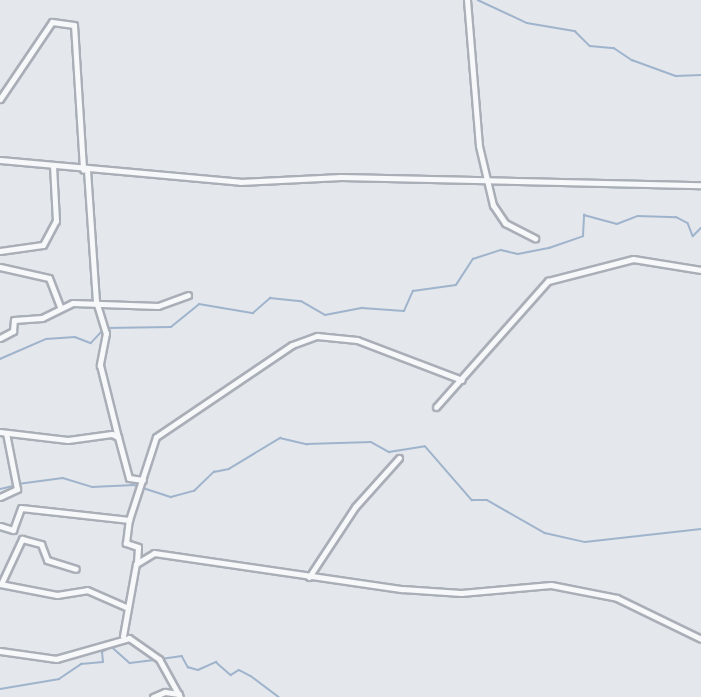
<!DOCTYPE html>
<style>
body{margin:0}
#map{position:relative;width:701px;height:697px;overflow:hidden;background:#e4e7ec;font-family:Roboto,sans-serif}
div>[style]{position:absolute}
.stream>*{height:1.5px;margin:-0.75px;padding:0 0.75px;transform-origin:0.75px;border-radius:0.75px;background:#9fb4cc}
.roads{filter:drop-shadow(2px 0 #a9aeb7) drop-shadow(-2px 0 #a9aeb7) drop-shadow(0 2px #a9aeb7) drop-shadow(0 -2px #a9aeb7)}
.minor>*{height:5px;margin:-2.5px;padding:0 2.5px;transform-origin:2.5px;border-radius:2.5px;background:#f7f8fa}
span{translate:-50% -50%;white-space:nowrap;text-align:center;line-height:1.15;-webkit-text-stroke:5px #f4f6f9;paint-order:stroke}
</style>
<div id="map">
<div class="stream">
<i style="left:478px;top:0;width:54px;rotate:25.1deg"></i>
<i style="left:527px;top:23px;width:49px;rotate:9.5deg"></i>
<i style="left:575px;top:31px;width:21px;rotate:45deg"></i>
<i style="left:590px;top:46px;width:24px;rotate:5deg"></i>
<i style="left:614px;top:48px;width:22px;rotate:34deg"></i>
<i style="left:632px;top:60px;width:47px;rotate:20deg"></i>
<i style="left:676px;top:76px;width:25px;rotate:-2deg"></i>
<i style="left:106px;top:328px;width:65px;rotate:-0.9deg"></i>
<i style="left:171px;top:327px;width:36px;rotate:-39deg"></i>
<i style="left:199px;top:304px;width:55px;rotate:9.5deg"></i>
<i style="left:253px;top:313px;width:23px;rotate:-41deg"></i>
<i style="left:270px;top:298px;width:31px;rotate:6deg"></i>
<i style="left:301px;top:301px;width:28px;rotate:30deg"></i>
<i style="left:325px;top:315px;width:38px;rotate:-11deg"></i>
<i style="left:362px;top:308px;width:42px;rotate:4.1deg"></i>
<i style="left:404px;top:311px;width:22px;rotate:-66deg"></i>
<i style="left:413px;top:291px;width:43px;rotate:-7.9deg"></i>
<i style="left:456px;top:285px;width:31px;rotate:-57deg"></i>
<i style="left:473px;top:259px;width:29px;rotate:-18deg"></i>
<i style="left:501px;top:250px;width:17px;rotate:13deg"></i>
<i style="left:518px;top:254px;width:32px;rotate:-11deg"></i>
<i style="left:549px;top:248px;width:36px;rotate:-19deg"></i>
<i style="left:583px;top:236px;width:21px;rotate:-87deg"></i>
<i style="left:584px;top:215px;width:34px;rotate:15deg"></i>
<i style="left:617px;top:224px;width:22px;rotate:-21deg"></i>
<i style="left:638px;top:216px;width:38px;rotate:2deg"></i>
<i style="left:676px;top:217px;width:13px;rotate:27deg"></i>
<i style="left:688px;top:223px;width:14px;rotate:69deg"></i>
<i style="left:693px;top:236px;width:11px;rotate:-45deg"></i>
<i style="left:0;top:359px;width:50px;rotate:-23.5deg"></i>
<i style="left:46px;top:339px;width:29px;rotate:-4deg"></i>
<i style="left:75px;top:337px;width:17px;rotate:21deg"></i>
<i style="left:91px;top:343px;width:16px;rotate:-47deg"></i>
<i style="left:18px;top:484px;width:45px;rotate:-7.6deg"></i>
<i style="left:63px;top:478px;width:30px;rotate:17deg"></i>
<i style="left:92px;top:487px;width:42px;rotate:-2.7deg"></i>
<i style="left:134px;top:485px;width:39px;rotate:18deg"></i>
<i style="left:171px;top:497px;width:24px;rotate:-15deg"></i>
<i style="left:194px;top:491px;width:28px;rotate:-44deg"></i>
<i style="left:214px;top:472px;width:15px;rotate:-11deg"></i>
<i style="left:229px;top:469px;width:60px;rotate:-31.3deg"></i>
<i style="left:280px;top:438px;width:28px;rotate:13deg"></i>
<i style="left:307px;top:444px;width:64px;rotate:-1.8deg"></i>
<i style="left:371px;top:442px;width:21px;rotate:29deg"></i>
<i style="left:389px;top:452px;width:36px;rotate:-9deg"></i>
<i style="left:425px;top:446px;width:72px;rotate:49deg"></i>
<i style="left:472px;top:500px;width:15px"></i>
<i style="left:487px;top:500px;width:67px;rotate:29.6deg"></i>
<i style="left:545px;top:533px;width:41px;rotate:12.7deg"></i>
<i style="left:585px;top:542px;width:117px;rotate:-6.4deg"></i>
<i style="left:0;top:489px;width:13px;rotate:-13deg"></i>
<i style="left:161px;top:659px;width:21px;rotate:-8deg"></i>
<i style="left:182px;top:656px;width:13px;rotate:61deg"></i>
<i style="left:188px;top:667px;width:10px;rotate:17deg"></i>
<i style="left:198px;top:670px;width:20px;rotate:-24deg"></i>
<i style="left:216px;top:662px;width:20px;rotate:41deg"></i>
<i style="left:231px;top:675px;width:9px;rotate:-32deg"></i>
<i style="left:239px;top:670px;width:13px;rotate:27deg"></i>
<i style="left:251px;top:676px;width:35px;rotate:37deg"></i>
<i style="left:0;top:689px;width:60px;rotate:-9.6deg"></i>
<i style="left:59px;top:679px;width:27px;rotate:-34deg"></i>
<i style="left:81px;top:664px;width:22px;rotate:-5deg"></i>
<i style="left:103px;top:662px;width:10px;rotate:-96deg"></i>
<i style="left:102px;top:652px;width:11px;rotate:-27deg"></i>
<i style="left:112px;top:647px;width:24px;rotate:42deg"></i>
<i style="left:130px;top:663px;width:26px;rotate:-7deg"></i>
</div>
<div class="roads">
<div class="minor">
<i style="left:467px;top:0;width:146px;rotate:85.3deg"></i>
<i style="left:479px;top:146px;width:61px;rotate:76.7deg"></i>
<i style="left:493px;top:205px;width:22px;rotate:56deg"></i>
<i style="left:505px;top:223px;width:34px;rotate:27deg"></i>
<i style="left:0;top:99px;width:93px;rotate:-56deg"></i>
<i style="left:52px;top:22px;width:22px;rotate:8deg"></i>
<i style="left:74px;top:25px;width:145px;rotate:86.4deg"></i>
<i style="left:0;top:160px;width:241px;rotate:5.2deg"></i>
<i style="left:240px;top:182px;width:101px;rotate:-2.8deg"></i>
<i style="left:341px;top:177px;width:360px;rotate:1.3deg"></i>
<i style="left:87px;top:170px;width:131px;rotate:86.1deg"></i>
<i style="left:96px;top:301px;width:34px;rotate:73deg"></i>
<i style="left:106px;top:333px;width:33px;rotate:101deg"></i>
<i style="left:100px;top:365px;width:74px;rotate:76deg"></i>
<i style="left:0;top:251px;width:43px;rotate:-7.9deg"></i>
<i style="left:43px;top:245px;width:27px;rotate:-62deg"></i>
<i style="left:56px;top:221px;width:55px;rotate:-93.1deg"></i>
<i style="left:0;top:267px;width:50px;rotate:12.7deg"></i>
<i style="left:49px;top:278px;width:30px;rotate:69deg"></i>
<i style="left:0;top:338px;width:15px;rotate:-28deg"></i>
<i style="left:13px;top:331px;width:11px;rotate:-85deg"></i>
<i style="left:14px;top:320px;width:28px;rotate:-4deg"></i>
<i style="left:42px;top:318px;width:34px;rotate:-26deg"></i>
<i style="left:73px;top:303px;width:85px;rotate:2deg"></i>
<i style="left:158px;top:306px;width:32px;rotate:-20deg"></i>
<i style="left:436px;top:407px;width:169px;rotate:-48.4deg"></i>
<i style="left:548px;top:281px;width:88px;rotate:-14.5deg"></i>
<i style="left:633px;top:259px;width:69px;rotate:9.2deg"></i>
<i style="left:0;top:432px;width:68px;rotate:6.7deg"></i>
<i style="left:68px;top:440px;width:44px;rotate:-7.8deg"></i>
<i style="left:112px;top:434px;width:7px;rotate:27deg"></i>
<i style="left:118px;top:437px;width:42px;rotate:75deg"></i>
<i style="left:129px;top:478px;width:14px;rotate:8deg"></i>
<i style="left:0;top:497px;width:19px;rotate:-25deg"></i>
<i style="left:17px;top:489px;width:57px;rotate:-101.1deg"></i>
<i style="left:0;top:526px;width:14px;rotate:17deg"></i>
<i style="left:13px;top:530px;width:23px;rotate:-70deg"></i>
<i style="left:21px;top:508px;width:109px;rotate:6.3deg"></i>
<i style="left:137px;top:562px;width:15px;rotate:-86deg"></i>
<i style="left:138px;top:547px;width:13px;rotate:-162deg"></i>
<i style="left:126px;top:543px;width:23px;rotate:-83deg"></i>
<i style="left:129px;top:520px;width:87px;rotate:-72deg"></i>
<i style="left:156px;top:437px;width:164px;rotate:-34.1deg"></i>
<i style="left:292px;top:345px;width:27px;rotate:-20deg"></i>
<i style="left:317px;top:336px;width:40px;rotate:5.7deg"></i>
<i style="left:357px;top:340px;width:112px;rotate:20.9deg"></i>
<i style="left:309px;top:577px;width:84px;rotate:-56.7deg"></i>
<i style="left:355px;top:507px;width:66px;rotate:-48.1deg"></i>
<i style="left:0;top:584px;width:58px;rotate:10.9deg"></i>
<i style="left:57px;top:595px;width:30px;rotate:-9deg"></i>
<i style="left:87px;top:590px;width:43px;rotate:23.6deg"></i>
<i style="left:1px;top:584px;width:50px;rotate:-65deg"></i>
<i style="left:22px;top:539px;width:20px;rotate:15deg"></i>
<i style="left:41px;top:544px;width:17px;rotate:69deg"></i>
<i style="left:47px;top:560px;width:30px;rotate:17deg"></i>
<i style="left:123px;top:636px;width:73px;rotate:-79.8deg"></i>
<i style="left:136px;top:564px;width:21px;rotate:-31deg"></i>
<i style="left:154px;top:553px;width:251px;rotate:8.3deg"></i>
<i style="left:402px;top:589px;width:59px;rotate:3.9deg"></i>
<i style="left:461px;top:593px;width:90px;rotate:-5.1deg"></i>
<i style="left:551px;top:585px;width:67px;rotate:11.1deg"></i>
<i style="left:617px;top:598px;width:93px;rotate:26deg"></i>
<i style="left:0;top:651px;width:57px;rotate:8.1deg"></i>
<i style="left:56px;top:659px;width:76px;rotate:-16deg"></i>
<i style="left:129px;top:638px;width:37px;rotate:35deg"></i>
<i style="left:159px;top:659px;width:43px;rotate:61.1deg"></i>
<i style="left:153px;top:697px;width:13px;rotate:-23deg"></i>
<i style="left:165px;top:692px;width:14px;rotate:8deg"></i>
</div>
</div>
</div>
